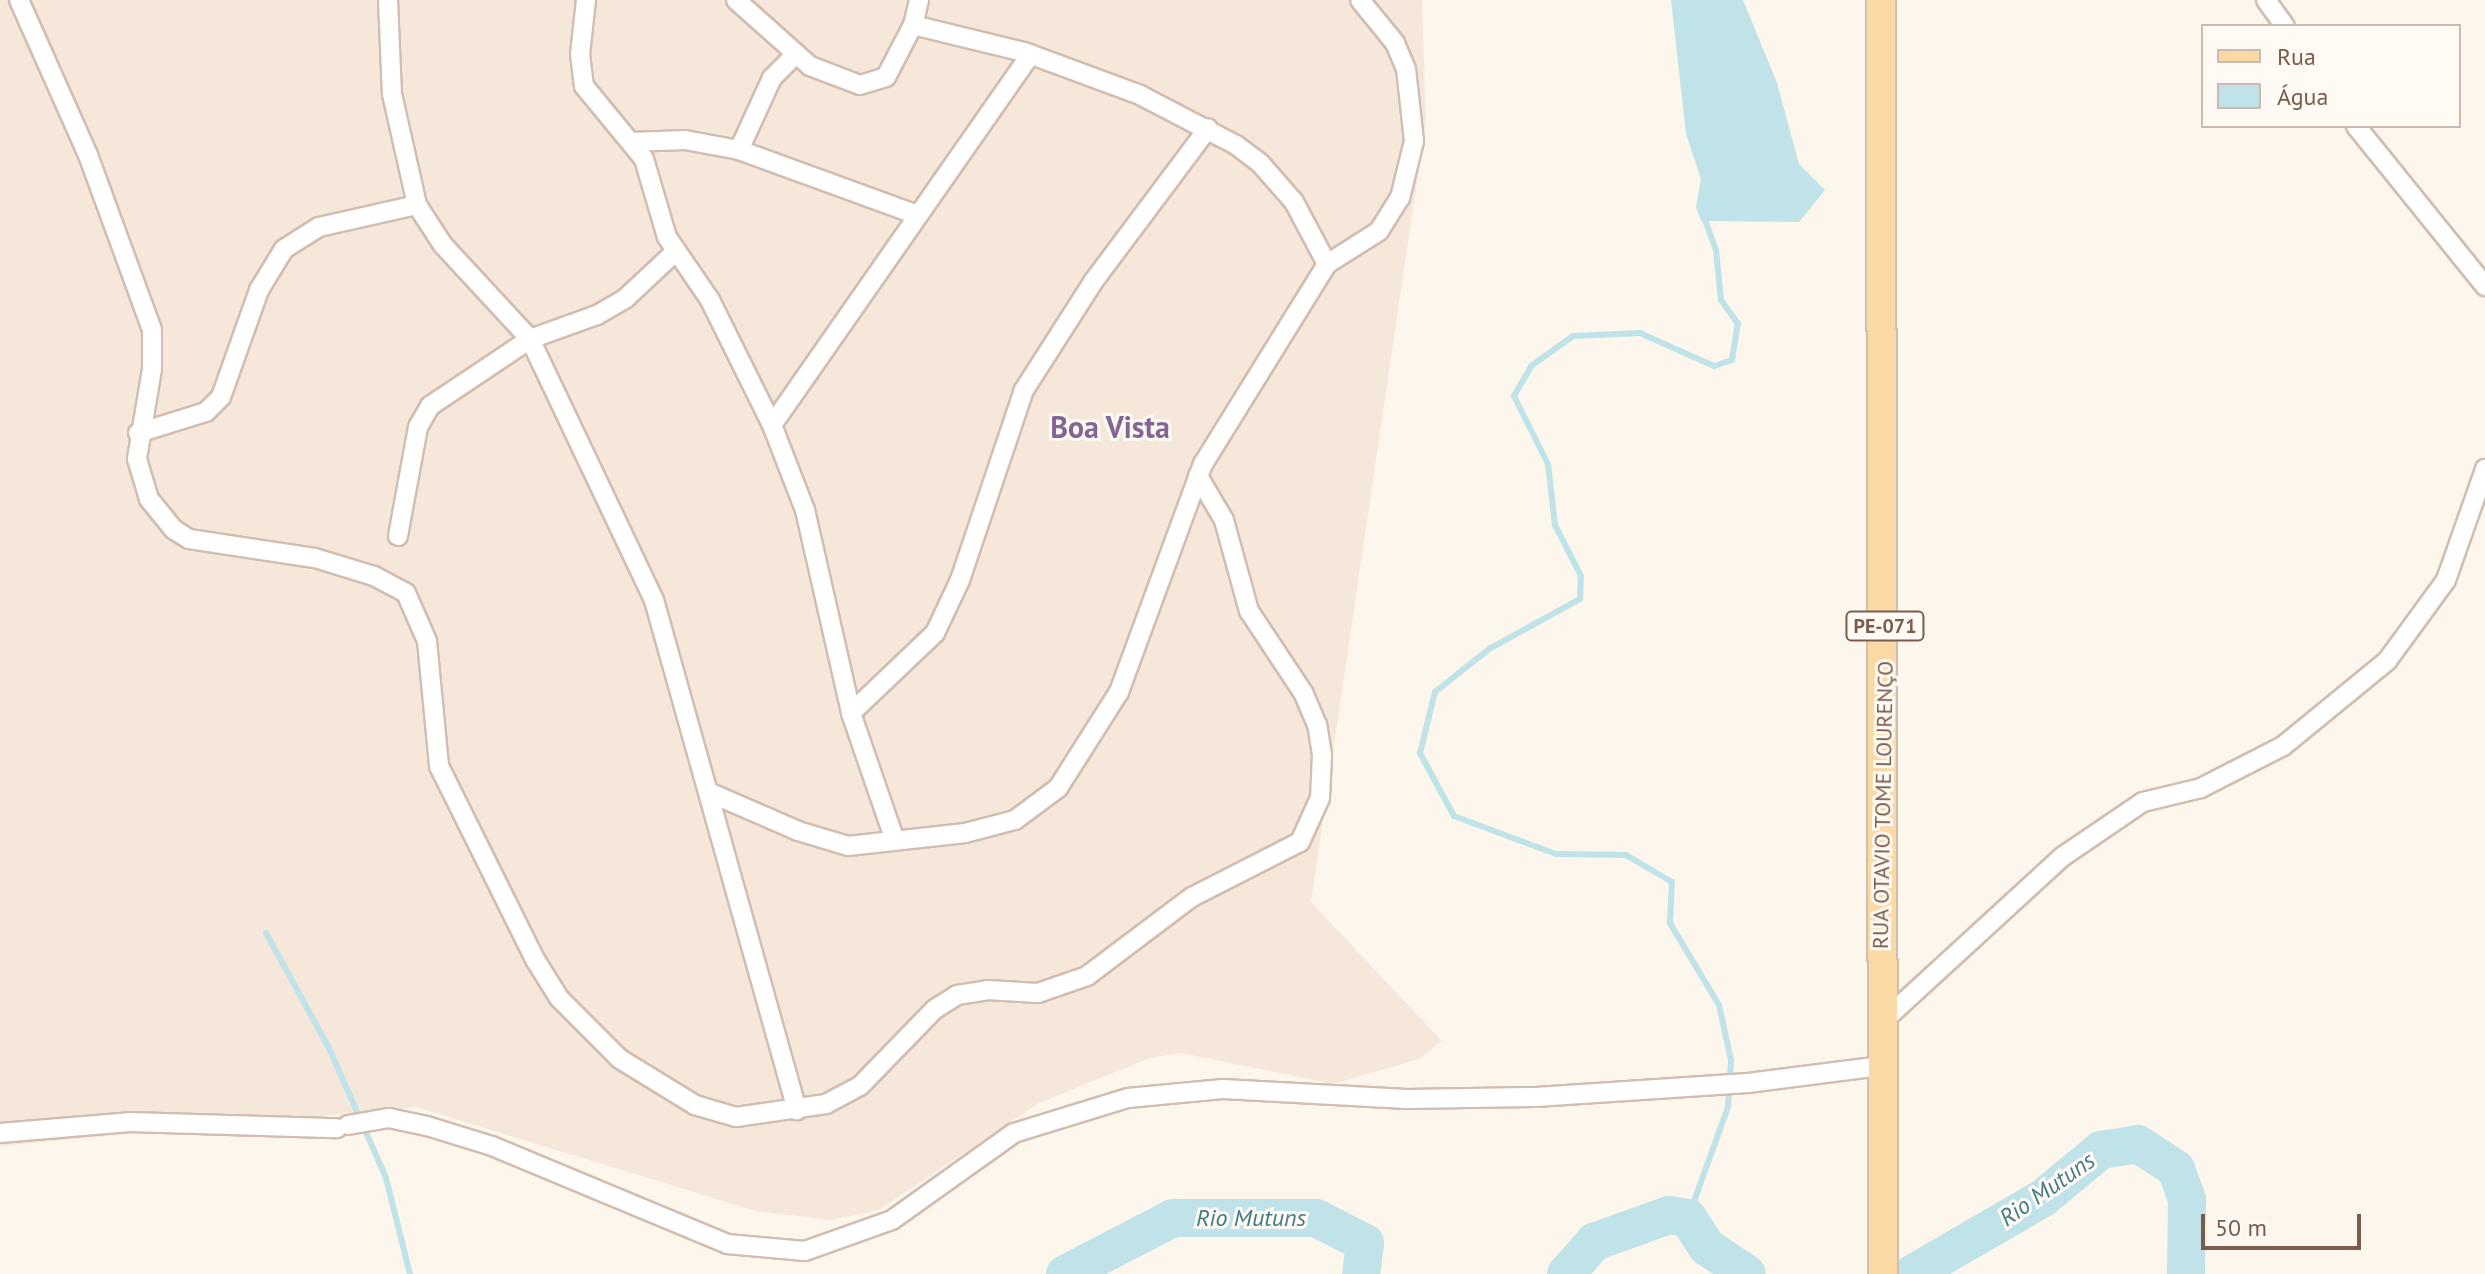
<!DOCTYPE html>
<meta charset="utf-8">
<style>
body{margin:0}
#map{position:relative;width:2485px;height:1274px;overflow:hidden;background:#fdf6ec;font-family:"PT Sans",sans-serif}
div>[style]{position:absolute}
.residential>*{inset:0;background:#f5e8da}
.water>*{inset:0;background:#bfe3e8}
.stream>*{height:6px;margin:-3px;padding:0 3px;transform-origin:3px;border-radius:3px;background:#bfe3e8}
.river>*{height:38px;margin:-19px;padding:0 19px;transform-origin:19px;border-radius:19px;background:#bfe3e8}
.roads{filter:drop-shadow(2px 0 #d1beb0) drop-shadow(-2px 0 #d1beb0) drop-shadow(0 2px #d1beb0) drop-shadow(0 -2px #d1beb0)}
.street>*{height:18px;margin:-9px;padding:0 9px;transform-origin:9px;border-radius:9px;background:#fff}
.primary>*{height:28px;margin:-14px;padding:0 14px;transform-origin:14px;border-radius:14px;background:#fbd9a5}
span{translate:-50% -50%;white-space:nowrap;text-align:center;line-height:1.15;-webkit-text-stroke:6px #fffaf3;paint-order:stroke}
.shield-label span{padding:2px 6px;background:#fffaf3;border:2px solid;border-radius:6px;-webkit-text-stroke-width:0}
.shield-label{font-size:20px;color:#7a5c4d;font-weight:700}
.street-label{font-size:22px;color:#7a5c4d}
.water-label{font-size:24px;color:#437c86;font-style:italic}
.district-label{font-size:30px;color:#846695;font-weight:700}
.legend{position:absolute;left:2201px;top:24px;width:260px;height:104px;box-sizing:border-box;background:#fffaf3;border:2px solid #cabbb1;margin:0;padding:10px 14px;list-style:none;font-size:24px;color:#7a5c4d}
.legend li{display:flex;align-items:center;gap:16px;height:40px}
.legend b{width:40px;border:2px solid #cabbb1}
.scale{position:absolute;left:2201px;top:1214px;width:160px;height:36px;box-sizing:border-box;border:4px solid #7a5c4d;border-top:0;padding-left:10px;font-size:24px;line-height:28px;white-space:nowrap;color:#7a5c4d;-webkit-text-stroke:6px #fffaf3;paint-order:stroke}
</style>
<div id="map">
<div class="residential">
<i style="clip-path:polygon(0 0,1422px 0,1426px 120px,1311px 902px,1442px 1041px,1419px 1059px,1334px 1084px,1181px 1053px,1150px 1058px,1039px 1103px,879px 1210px,831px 1220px,756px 1211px,416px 1107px,0 1146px)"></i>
</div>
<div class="water">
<i style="clip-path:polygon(1671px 0,1743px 0,1777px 83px,1799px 164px,1825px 190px,1799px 222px,1701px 221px,1696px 207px,1701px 179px,1686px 134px)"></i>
</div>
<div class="stream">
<i style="left:266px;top:933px;width:131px;rotate:61.3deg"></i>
<i style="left:329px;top:1048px;width:142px;rotate:66.3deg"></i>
<i style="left:386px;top:1178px;width:99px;rotate:76deg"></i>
<i style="left:1688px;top:1218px;width:118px;rotate:-70.2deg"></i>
<i style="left:1728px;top:1107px;width:47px;rotate:-86.3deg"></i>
<i style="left:1731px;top:1060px;width:56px;rotate:-102.3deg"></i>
<i style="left:1719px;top:1005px;width:96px;rotate:-120.9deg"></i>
<i style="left:1670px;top:923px;width:41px;rotate:-87.2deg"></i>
<i style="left:1672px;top:882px;width:53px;rotate:-149.6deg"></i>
<i style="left:1626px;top:855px;width:70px;rotate:-179.2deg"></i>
<i style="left:1556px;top:854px;width:109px;rotate:-159.6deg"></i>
<i style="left:1454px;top:816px;width:72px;rotate:-118.4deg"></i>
<i style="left:1420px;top:753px;width:63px;rotate:-76.2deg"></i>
<i style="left:1435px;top:692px;width:69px;rotate:-38.5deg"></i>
<i style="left:1489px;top:649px;width:104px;rotate:-28.8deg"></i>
<i style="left:1580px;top:599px;width:23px;rotate:-88deg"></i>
<i style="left:1581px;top:576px;width:57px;rotate:-117deg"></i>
<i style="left:1555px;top:525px;width:61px;rotate:-96.5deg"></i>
<i style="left:1548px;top:464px;width:76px;rotate:-116.6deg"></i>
<i style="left:1514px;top:396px;width:34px;rotate:-60deg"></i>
<i style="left:1531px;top:366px;width:52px;rotate:-35.5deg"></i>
<i style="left:1573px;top:336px;width:67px;rotate:-2.6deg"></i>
<i style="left:1640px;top:333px;width:81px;rotate:24deg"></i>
<i style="left:1714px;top:366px;width:19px;rotate:-18deg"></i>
<i style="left:1732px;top:360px;width:36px;rotate:-81deg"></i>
<i style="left:1738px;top:324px;width:29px;rotate:-125deg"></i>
<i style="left:1721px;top:300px;width:50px;rotate:-95.7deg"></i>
<i style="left:1716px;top:250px;width:38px;rotate:-110deg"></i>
</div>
<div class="river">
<i style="left:1065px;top:1274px;width:122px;rotate:-27.4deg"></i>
<i style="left:1173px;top:1218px;width:143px"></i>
<i style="left:1316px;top:1218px;width:55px;rotate:27deg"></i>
<i style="left:1365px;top:1243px;width:31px;rotate:97deg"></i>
<i style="left:1566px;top:1274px;width:43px;rotate:-48.8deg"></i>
<i style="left:1594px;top:1242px;width:80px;rotate:-19.8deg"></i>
<i style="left:1669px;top:1215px;width:19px;rotate:9deg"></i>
<i style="left:1688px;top:1218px;width:35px;rotate:57deg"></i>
<i style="left:1707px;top:1247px;width:48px;rotate:34deg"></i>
<i style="left:1912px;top:1274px;width:151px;rotate:-30.1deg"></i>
<i style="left:2043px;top:1198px;width:75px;rotate:-39.6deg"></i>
<i style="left:2101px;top:1150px;width:37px;rotate:-9deg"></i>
<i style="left:2138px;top:1144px;width:45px;rotate:33.3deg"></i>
<i style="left:2176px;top:1169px;width:33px;rotate:70deg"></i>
<i style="left:2187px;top:1200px;width:74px;rotate:90.8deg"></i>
</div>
<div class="roads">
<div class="street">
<i style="left:19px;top:0;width:170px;rotate:66deg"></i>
<i style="left:88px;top:155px;width:186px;rotate:69.9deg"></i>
<i style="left:152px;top:330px;width:39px;rotate:90deg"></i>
<i style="left:152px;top:369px;width:91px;rotate:99.5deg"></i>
<i style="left:137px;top:459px;width:42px;rotate:73.3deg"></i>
<i style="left:149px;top:499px;width:38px;rotate:51deg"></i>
<i style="left:173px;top:529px;width:19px;rotate:32deg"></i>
<i style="left:189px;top:539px;width:127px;rotate:8.6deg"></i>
<i style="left:315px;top:558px;width:62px;rotate:17deg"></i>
<i style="left:374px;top:576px;width:36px;rotate:28deg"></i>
<i style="left:406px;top:593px;width:52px;rotate:66.4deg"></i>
<i style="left:427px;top:641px;width:126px;rotate:84.5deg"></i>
<i style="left:439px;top:766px;width:218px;rotate:63.6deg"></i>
<i style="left:536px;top:961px;width:44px;rotate:58.1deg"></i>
<i style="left:559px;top:998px;width:86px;rotate:45deg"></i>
<i style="left:620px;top:1059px;width:88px;rotate:31.5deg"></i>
<i style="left:695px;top:1105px;width:43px;rotate:16.3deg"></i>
<i style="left:736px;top:1117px;width:91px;rotate:-8.2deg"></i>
<i style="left:826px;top:1104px;width:38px;rotate:-28deg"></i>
<i style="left:860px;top:1086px;width:107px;rotate:-45.8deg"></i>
<i style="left:935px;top:1009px;width:26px;rotate:-32deg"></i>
<i style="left:957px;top:995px;width:30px;rotate:-9deg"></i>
<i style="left:987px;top:990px;width:51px;rotate:3.4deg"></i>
<i style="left:1038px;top:993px;width:52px;rotate:-19.1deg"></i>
<i style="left:1087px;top:976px;width:131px;rotate:-37deg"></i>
<i style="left:1192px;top:897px;width:121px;rotate:-27deg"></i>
<i style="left:1300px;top:842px;width:48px;rotate:-65.6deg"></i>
<i style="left:1320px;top:798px;width:43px;rotate:-87.3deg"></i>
<i style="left:1322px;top:755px;width:30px;rotate:-99deg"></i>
<i style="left:1317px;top:725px;width:34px;rotate:-113deg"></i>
<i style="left:1304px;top:694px;width:100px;rotate:-123.5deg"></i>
<i style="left:1249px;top:611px;width:94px;rotate:-105.4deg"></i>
<i style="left:1224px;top:520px;width:51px;rotate:-120.6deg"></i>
<i style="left:388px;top:0;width:94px;rotate:87.6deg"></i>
<i style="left:392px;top:94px;width:114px;rotate:77.3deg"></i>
<i style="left:417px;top:205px;width:48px;rotate:57deg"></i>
<i style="left:443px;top:245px;width:128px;rotate:47.2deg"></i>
<i style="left:530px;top:339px;width:289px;rotate:64.6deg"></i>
<i style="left:654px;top:600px;width:530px;rotate:74.34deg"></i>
<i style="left:586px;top:0;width:54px;rotate:96.3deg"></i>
<i style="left:580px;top:54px;width:32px;rotate:83deg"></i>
<i style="left:584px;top:86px;width:94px;rotate:50.6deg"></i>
<i style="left:644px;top:159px;width:81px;rotate:73.6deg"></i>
<i style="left:667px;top:237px;width:76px;rotate:55.7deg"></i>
<i style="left:710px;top:300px;width:140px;rotate:63.6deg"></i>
<i style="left:772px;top:425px;width:91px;rotate:68.8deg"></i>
<i style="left:805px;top:510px;width:208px;rotate:77.2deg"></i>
<i style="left:851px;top:713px;width:135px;rotate:71deg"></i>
<i style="left:736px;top:0;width:99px;rotate:41.7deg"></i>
<i style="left:810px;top:66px;width:53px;rotate:20.8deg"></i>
<i style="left:860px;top:85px;width:27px;rotate:-17deg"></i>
<i style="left:886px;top:77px;width:59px;rotate:-62.6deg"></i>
<i style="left:919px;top:0;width:26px;rotate:103deg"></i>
<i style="left:913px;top:25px;width:114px;rotate:13.7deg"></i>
<i style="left:1024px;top:52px;width:124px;rotate:20.3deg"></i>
<i style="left:1140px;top:95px;width:108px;rotate:27.5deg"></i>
<i style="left:1236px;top:145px;width:30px;rotate:37deg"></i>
<i style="left:1260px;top:163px;width:52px;rotate:48.9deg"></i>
<i style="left:1294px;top:202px;width:70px;rotate:62deg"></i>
<i style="left:2266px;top:0;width:32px;rotate:54deg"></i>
<i style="left:2356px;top:126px;width:206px;rotate:51.1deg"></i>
<i style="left:632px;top:142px;width:53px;rotate:-2.2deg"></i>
<i style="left:685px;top:140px;width:55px;rotate:10.5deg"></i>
<i style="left:739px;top:150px;width:190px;rotate:20deg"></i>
<i style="left:739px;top:150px;width:79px;rotate:-65.4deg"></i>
<i style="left:772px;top:78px;width:34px;rotate:-45deg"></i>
<i style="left:772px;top:425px;width:452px;rotate:-55.1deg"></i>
<i style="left:138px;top:433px;width:71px;rotate:-17.2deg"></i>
<i style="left:206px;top:412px;width:21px;rotate:-45deg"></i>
<i style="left:221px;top:397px;width:114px;rotate:-70.4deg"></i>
<i style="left:259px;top:290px;width:48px;rotate:-58.6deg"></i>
<i style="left:284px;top:249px;width:41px;rotate:-32.2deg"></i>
<i style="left:319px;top:227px;width:100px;rotate:-12.7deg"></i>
<i style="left:398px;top:536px;width:111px;rotate:-79.6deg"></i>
<i style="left:418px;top:427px;width:24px;rotate:-60deg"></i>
<i style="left:430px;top:406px;width:120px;rotate:-33.8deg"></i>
<i style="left:530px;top:339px;width:71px;rotate:-19.7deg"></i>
<i style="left:597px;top:315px;width:34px;rotate:-30deg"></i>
<i style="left:626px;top:298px;width:67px;rotate:-43.2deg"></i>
<i style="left:851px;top:713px;width:116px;rotate:-43.6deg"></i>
<i style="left:935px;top:633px;width:59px;rotate:-64.7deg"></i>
<i style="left:960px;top:580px;width:200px;rotate:-71.4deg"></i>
<i style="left:1024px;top:390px;width:128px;rotate:-57.4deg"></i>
<i style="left:1093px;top:282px;width:192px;rotate:-53.2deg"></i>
<i style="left:713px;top:794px;width:93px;rotate:23.5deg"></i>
<i style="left:798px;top:831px;width:52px;rotate:16.7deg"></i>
<i style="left:848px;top:846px;width:118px;rotate:-6.3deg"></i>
<i style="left:965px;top:833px;width:52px;rotate:-14.6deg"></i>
<i style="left:1015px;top:820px;width:54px;rotate:-36.7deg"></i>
<i style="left:1058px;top:788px;width:114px;rotate:-57.6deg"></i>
<i style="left:1119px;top:692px;width:243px;rotate:-69.8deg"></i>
<i style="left:1203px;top:464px;width:235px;rotate:-58.2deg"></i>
<i style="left:1327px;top:264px;width:62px;rotate:-32.4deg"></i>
<i style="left:1379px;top:231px;width:39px;rotate:-58deg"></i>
<i style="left:1400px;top:198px;width:59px;rotate:-76.2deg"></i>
<i style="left:1414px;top:141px;width:72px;rotate:-96.3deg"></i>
<i style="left:1406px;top:69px;width:28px;rotate:-113deg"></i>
<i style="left:1395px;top:43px;width:55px;rotate:-129.1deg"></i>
<i style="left:1881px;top:1023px;width:246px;rotate:-42.5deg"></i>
<i style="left:2062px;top:857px;width:98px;rotate:-34.2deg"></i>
<i style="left:2143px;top:802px;width:60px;rotate:-13.6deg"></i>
<i style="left:2201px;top:788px;width:92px;rotate:-27.1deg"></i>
<i style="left:2283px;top:746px;width:134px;rotate:-39.3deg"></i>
<i style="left:2387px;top:661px;width:100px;rotate:-53.9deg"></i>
<i style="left:2446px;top:580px;width:118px;rotate:-70.6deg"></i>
<i style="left:348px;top:1125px;width:42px;rotate:-9.7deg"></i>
<i style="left:389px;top:1118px;width:39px;rotate:12deg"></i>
<i style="left:427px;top:1126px;width:68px;rotate:17.1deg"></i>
<i style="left:492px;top:1146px;width:255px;rotate:22.6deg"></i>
<i style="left:727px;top:1244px;width:78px;rotate:5.1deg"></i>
<i style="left:805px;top:1251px;width:92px;rotate:-19.6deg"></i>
<i style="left:892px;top:1220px;width:150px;rotate:-35.5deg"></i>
<i style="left:1014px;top:1133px;width:119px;rotate:-17.1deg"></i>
<i style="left:1128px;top:1098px;width:95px;rotate:-5.4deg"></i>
<i style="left:1223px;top:1089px;width:184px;rotate:3.1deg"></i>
<i style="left:1407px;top:1099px;width:129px;rotate:-0.9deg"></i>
<i style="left:1536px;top:1097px;width:212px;rotate:-3.8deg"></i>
<i style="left:1748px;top:1083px;width:133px;rotate:-7.3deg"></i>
<i style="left:0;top:1133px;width:130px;rotate:-4.8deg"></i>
<i style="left:130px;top:1122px;width:207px;rotate:1.7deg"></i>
</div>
<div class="primary">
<i style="left:1881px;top:0;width:1274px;rotate:89.91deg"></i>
</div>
</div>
<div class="shield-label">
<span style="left:1885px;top:626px">PE-071</span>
</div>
<div class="street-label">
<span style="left:1883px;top:805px;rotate:-89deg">RUA OTAVIO TOME LOURENÇO</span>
</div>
<div class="water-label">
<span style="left:2047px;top:1189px;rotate:-35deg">Rio Mutuns</span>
<span style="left:1251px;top:1218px">Rio Mutuns</span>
</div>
<div class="district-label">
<span style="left:1110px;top:427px">Boa Vista</span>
</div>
<ul class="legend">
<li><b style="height:10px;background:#fbd9a5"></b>Rua</li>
<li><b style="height:22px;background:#bfe3e8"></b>Água</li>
</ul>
<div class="scale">50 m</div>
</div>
